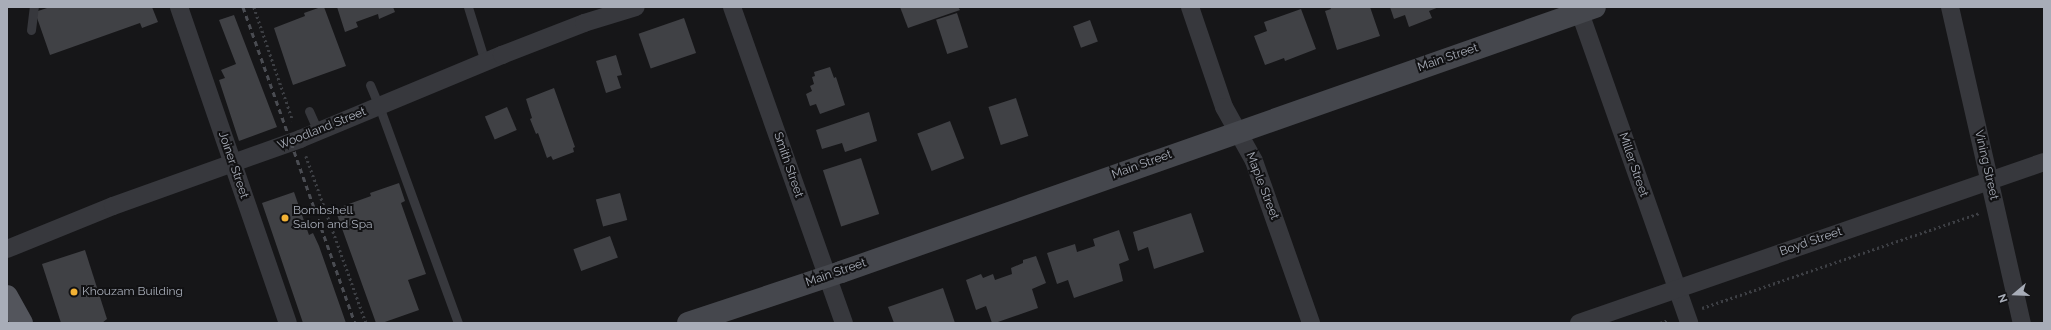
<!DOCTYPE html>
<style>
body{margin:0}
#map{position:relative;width:2051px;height:330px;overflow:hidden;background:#161618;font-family:Raleway,sans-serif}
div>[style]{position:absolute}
.building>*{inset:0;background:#404145;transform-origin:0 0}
.path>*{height:2.5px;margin-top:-1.25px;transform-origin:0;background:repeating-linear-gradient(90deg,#3d3f44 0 2px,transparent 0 5px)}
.service>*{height:9px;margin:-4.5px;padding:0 4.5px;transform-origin:4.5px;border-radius:4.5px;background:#37383d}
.minor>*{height:18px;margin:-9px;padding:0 9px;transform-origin:9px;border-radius:9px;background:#37383d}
.secondary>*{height:22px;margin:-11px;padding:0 11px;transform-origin:11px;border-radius:11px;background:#45474d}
.primary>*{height:22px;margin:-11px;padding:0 11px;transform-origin:11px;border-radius:11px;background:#53555c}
.rail>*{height:3px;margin-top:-1.5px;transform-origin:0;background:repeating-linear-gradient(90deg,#4a4c52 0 5px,transparent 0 9px)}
.dots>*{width:11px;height:11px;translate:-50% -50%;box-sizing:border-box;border:2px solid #111113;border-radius:50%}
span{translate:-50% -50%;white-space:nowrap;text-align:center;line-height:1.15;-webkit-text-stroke:4px #111113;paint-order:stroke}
.street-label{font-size:12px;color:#a8adb8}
.poi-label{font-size:12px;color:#a8adb8}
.left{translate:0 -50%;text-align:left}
.frame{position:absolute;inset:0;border:8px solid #a8adb8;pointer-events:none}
.north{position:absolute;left:1995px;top:274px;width:40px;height:40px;-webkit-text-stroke:3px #111113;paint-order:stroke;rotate:251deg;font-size:11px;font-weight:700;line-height:16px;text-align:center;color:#a8adb8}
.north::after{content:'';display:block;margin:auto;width:14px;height:18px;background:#a8adb8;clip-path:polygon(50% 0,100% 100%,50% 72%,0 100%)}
</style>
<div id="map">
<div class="building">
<i style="clip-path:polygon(50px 7px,152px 7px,158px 22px,142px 28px,140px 23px,50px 55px,35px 12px)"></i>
<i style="clip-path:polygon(321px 7px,324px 7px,346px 66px,293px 85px,274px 28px,305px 16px,304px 13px)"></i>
<i style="clip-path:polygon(337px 7px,393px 7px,395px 12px,379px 19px,378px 14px,356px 22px,358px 27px,345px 32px)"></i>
<i style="clip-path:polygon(900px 7px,958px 7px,960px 10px,908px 28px)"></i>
<i style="clip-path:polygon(1330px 7px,1370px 7px,1380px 36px,1337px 50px,1325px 11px,1331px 9px)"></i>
<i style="clip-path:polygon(1390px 7px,1439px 7px,1429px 11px,1432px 18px,1409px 27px,1405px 15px,1394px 19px)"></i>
<i style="clip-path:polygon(1301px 9px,1316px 49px,1285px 61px,1284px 58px,1265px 65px,1254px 36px,1267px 31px,1264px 22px)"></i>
<i style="left:957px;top:13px;width:36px;height:22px;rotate:72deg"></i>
<i style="clip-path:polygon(234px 15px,277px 127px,239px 141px,219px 80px,225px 78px,221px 70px,236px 64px,219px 20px)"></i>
<i style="left:684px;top:18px;width:37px;height:48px;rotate:71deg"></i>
<i style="left:1090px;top:20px;width:23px;height:18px;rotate:70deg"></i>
<i style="clip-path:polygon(616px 55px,622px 75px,617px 76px,621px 88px,606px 93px,596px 61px)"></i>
<i style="clip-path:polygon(830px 67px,834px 78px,836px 77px,845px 105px,820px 114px,816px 104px,810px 106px,806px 94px,812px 91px,810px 86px,814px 84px,812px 77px,815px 76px,814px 72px)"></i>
<i style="clip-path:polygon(554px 88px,575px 147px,573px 148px,574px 152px,553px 160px,551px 156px,547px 158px,538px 133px,536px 134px,530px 119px,532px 118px,526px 99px)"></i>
<i style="left:1016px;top:98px;width:40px;height:29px;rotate:72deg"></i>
<i style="left:507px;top:107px;width:25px;height:24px;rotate:67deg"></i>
<i style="clip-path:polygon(869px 112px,877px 141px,845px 152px,842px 143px,822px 149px,816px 130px)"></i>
<i style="left:950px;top:121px;width:40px;height:35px;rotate:69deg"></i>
<i style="left:861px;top:158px;width:59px;height:40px;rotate:72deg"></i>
<i style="clip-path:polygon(399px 183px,405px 201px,401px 203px,426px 274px,408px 280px,419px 310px,382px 323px,376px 323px,335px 209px,371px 196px,370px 193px)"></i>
<i style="clip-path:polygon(294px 192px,309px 235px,313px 233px,319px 246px,346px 323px,303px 323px,262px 203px)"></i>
<i style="left:620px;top:193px;width:28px;height:25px;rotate:75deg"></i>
<i style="clip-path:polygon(1191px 213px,1204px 252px,1154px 269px,1148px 247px,1138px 251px,1133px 232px)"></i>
<i style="clip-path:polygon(1119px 230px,1129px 260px,1119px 264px,1123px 281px,1074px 298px,1068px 280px,1057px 284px,1047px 253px,1075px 244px,1077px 252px,1095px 246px,1093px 239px)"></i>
<i style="left:610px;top:236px;width:23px;height:39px;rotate:70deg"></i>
<i style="clip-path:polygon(85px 250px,107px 319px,102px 323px,61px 323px,42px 264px)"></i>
<i style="clip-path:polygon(1036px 256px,1046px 283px,1032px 289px,1038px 308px,995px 323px,992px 323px,986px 306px,976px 310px,966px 280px,981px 274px,983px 278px,993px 274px,995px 280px,1012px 274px,1011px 268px,1023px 263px,1023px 260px)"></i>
<i style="clip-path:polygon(943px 288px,955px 323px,894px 323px,888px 307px)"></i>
</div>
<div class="path">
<i style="left:254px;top:7px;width:120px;rotate:71.1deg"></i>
<i style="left:306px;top:156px;width:177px;rotate:70.2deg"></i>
<i style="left:1702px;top:308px;width:293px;rotate:-18.9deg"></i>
<i style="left:1660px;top:323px;width:9px;rotate:-18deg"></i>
</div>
<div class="service">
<i style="left:468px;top:7px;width:58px;rotate:72.8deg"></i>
<i style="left:31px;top:30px;width:23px;rotate:-83deg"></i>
<i style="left:370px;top:85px;width:23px;rotate:67deg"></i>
<i style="left:379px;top:106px;width:231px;rotate:70deg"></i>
<i style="left:309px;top:111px;width:22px;rotate:66deg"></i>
</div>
<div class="minor">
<i style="left:179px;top:7px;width:334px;rotate:71deg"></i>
<i style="left:732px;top:7px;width:335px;rotate:70.5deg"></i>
<i style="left:1190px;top:7px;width:106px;rotate:71.2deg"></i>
<i style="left:1224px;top:107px;width:62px;rotate:60.9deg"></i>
<i style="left:1254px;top:161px;width:172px;rotate:70.6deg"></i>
<i style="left:1578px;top:7px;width:335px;rotate:70.6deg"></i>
<i style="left:1950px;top:7px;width:324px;rotate:77.2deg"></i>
<i style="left:7px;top:249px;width:114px;rotate:-22.1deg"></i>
<i style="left:113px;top:206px;width:199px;rotate:-19.7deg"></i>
<i style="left:300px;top:139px;width:219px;rotate:-22.6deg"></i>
<i style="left:502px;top:55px;width:88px;rotate:-21.3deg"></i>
<i style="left:584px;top:23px;width:54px;rotate:-17.1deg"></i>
<i style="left:1579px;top:323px;width:492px;rotate:-19.1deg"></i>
</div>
<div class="secondary">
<i style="left:688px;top:323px;width:161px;rotate:-18.4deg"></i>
<i style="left:841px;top:272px;width:799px;rotate:-19.36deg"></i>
</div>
<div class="primary">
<i style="left:7px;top:296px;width:31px;rotate:61deg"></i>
</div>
<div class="rail">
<i style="left:243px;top:7px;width:335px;rotate:70.5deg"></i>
</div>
<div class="dots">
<i style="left:285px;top:218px;background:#f2b134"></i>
<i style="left:74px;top:292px;background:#f2b134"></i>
</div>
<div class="street-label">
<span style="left:1448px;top:58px;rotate:-19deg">Main Street</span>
<span style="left:322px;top:129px;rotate:-22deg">Woodland Street</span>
<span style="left:233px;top:165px;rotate:71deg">Joiner Street</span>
<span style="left:788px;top:165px;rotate:71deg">Smith Street</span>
<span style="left:1142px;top:165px;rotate:-20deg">Main Street</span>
<span style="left:1633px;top:165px;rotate:71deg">Miller Street</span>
<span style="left:1986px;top:165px;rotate:77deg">Vining Street</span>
<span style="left:1262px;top:186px;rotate:69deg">Maple Street</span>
<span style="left:1811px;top:242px;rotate:-19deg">Boyd Street</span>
<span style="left:836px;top:273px;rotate:-19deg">Main Street</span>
</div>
<div class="poi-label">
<span class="left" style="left:293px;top:218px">Bombshell<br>Salon and Spa</span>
<span class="left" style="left:82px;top:292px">Khouzam Building</span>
</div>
<div class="frame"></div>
<div class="north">N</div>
</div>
